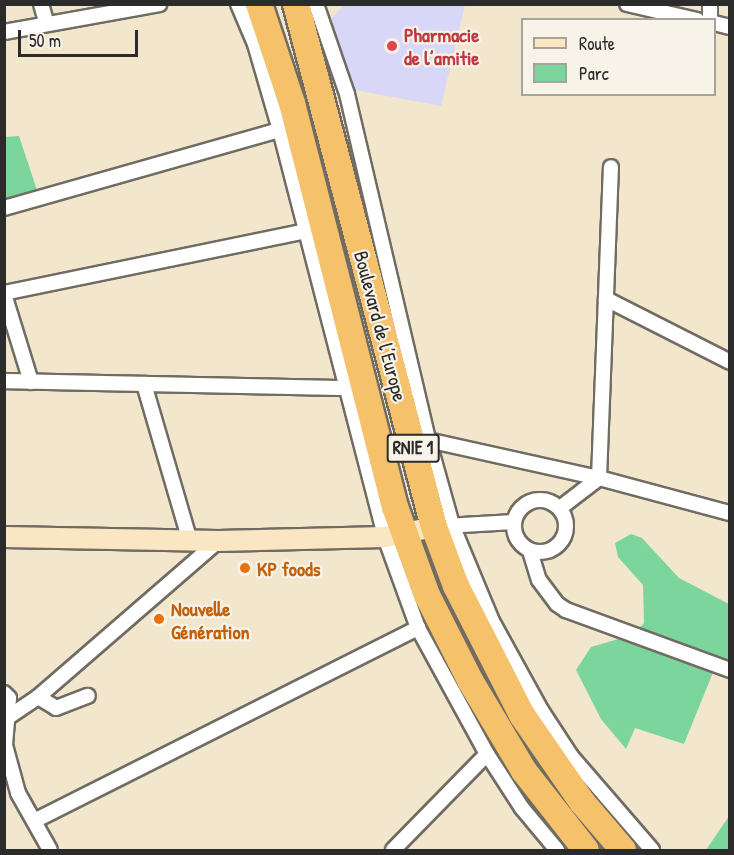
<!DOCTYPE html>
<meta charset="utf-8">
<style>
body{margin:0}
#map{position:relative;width:734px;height:855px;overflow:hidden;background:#f2e6cc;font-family:"Patrick Hand",sans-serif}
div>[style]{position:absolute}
.built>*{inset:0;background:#d9d7f8}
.green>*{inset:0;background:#7cd59c}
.roads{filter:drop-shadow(2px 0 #716c63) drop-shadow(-2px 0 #716c63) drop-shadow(0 2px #716c63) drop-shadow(0 -2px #716c63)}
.street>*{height:14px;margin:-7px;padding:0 7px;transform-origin:7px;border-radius:7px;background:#fff}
.street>.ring{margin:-7px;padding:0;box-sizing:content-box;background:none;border:14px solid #fff;border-radius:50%}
.secondary>*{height:20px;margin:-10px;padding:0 10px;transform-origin:10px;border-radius:10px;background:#fbe6c4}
.highway>*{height:26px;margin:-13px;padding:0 13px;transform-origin:13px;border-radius:13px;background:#f5c16b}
.dots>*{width:16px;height:16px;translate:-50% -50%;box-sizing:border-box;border:3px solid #f7f3e8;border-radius:50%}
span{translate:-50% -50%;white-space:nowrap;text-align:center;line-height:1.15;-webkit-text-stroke:4.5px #f7f3e8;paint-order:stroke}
.shield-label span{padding:2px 4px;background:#f7f3e8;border:2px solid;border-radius:4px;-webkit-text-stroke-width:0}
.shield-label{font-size:18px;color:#2b2b2b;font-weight:700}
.health-label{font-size:20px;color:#be3a42;font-weight:700}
.left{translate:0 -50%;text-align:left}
.street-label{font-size:20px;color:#2b2b2b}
.food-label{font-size:20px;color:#c56008;font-weight:700}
.frame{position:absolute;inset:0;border:6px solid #2b2b2b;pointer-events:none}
.legend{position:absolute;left:521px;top:18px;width:195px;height:78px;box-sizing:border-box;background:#f7f3e8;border:2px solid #a5a39c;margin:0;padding:8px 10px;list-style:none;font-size:18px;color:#2b2b2b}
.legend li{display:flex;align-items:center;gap:12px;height:30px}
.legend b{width:30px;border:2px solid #a5a39c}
.scale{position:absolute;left:18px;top:30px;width:120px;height:27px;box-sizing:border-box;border:3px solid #2b2b2b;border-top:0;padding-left:8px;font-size:18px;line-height:21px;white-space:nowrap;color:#2b2b2b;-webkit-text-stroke:4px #f7f3e8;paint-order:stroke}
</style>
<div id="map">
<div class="built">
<i style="clip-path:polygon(344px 5px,465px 5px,441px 106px,355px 90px,331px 19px)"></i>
</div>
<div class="green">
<i style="clip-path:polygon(19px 136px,38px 193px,5px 202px,4px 137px)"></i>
<i style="clip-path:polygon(631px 534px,642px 538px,679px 578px,729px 604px,729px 669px,716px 665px,684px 744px,635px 728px,626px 749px,601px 719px,576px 670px,591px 647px,632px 635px,644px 623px,643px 585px,618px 557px,615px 543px)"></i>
<i style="clip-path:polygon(729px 816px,729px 850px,706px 850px)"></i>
</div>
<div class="roads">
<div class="street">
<i style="left:41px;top:4px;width:19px;rotate:74deg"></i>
<i style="left:238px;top:4px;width:43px;rotate:67deg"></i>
<i style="left:255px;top:44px;width:90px;rotate:73.8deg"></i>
<i style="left:280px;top:130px;width:420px;rotate:75.5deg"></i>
<i style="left:385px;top:537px;width:97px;rotate:70.1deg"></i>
<i style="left:418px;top:628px;width:144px;rotate:61.3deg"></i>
<i style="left:487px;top:754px;width:64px;rotate:57.1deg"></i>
<i style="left:522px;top:808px;width:55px;rotate:50.2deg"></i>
<i style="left:316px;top:4px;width:95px;rotate:71deg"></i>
<i style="left:347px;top:94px;width:354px;rotate:76.8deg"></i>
<i style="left:428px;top:439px;width:89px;rotate:74.4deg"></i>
<i style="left:452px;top:525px;width:104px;rotate:67.4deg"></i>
<i style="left:492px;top:621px;width:102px;rotate:61.2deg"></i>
<i style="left:541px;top:710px;width:55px;rotate:56.9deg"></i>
<i style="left:571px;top:756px;width:124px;rotate:49.2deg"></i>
<i style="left:627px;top:4px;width:72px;rotate:12.9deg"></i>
<i style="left:710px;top:20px;width:16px;rotate:-90deg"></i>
<i style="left:714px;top:23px;width:16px;rotate:14deg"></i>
<i style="left:4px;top:32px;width:158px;rotate:-10.2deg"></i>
<i style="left:4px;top:208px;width:287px;rotate:-15.8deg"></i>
<i style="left:4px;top:293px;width:308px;rotate:-11.6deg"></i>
<i style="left:4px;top:294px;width:92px;rotate:72.9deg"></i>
<i style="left:606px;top:299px;width:139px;rotate:26.9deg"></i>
<i style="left:4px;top:381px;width:340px;rotate:1.2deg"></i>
<i style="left:144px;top:384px;width:164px;rotate:73.7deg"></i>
<i style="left:423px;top:439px;width:180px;rotate:12.5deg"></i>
<i style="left:599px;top:478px;width:136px;rotate:15deg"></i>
<i style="left:599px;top:478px;width:311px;rotate:-87.8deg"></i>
<i class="ring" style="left:514px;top:500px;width:38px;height:38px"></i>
<i style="left:560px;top:508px;width:49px;rotate:-37.6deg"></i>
<i style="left:445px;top:526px;width:69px;rotate:-3.3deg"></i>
<i style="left:530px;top:551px;width:30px;rotate:73deg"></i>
<i style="left:539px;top:580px;width:30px;rotate:53deg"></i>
<i style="left:557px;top:604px;width:11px;rotate:34deg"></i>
<i style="left:566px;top:610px;width:175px;rotate:20.1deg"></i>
<i style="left:4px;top:693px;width:7px;rotate:45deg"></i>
<i style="left:9px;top:698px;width:47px;rotate:94.9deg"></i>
<i style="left:5px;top:745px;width:50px;rotate:74.8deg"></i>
<i style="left:18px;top:793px;width:65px;rotate:60.7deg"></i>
<i style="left:38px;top:697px;width:21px;rotate:31deg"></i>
<i style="left:56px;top:708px;width:34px;rotate:-21deg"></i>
<i style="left:7px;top:718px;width:37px;rotate:-34deg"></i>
<i style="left:38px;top:697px;width:238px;rotate:-40.9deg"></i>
<i style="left:36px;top:820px;width:428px;rotate:-26.7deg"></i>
<i style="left:393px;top:850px;width:134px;rotate:-45.6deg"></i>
</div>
<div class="secondary">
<i style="left:4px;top:537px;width:214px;rotate:1.1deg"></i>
<i style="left:218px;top:541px;width:167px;rotate:-1.4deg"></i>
<i style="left:385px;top:537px;width:50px;rotate:-11.5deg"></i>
</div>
<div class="highway">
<i style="left:259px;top:4px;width:104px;rotate:71.6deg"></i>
<i style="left:292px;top:103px;width:417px;rotate:75.7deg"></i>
<i style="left:395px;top:507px;width:94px;rotate:70deg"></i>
<i style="left:427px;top:595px;width:97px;rotate:63.2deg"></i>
<i style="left:471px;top:682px;width:104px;rotate:59.2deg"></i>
<i style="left:524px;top:771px;width:100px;rotate:51.9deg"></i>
<i style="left:296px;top:4px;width:541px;rotate:75.22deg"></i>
<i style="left:434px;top:527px;width:63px;rotate:69.6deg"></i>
<i style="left:456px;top:586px;width:145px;rotate:62.9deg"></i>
<i style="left:522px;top:715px;width:106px;rotate:55.4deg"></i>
<i style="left:582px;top:802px;width:63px;rotate:49.5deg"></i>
</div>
</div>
<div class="dots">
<i style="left:392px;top:46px;background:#e0444e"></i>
<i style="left:245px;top:568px;background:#e8710a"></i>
<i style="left:159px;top:619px;background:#e8710a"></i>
</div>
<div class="shield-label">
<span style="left:413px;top:448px">RNIE 1</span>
</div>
<div class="health-label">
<span class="left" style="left:404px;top:46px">Pharmacie<br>de l’amitie</span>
</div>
<div class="street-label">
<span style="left:381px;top:326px;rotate:75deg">Boulevard de l’Europe</span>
</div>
<div class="food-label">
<span class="left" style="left:257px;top:568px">KP foods</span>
<span class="left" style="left:171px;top:620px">Nouvelle<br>Génération</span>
</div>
<div class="frame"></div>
<ul class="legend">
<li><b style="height:8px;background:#fbe6c4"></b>Route</li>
<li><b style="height:16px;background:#7cd59c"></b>Parc</li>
</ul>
<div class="scale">50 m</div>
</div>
